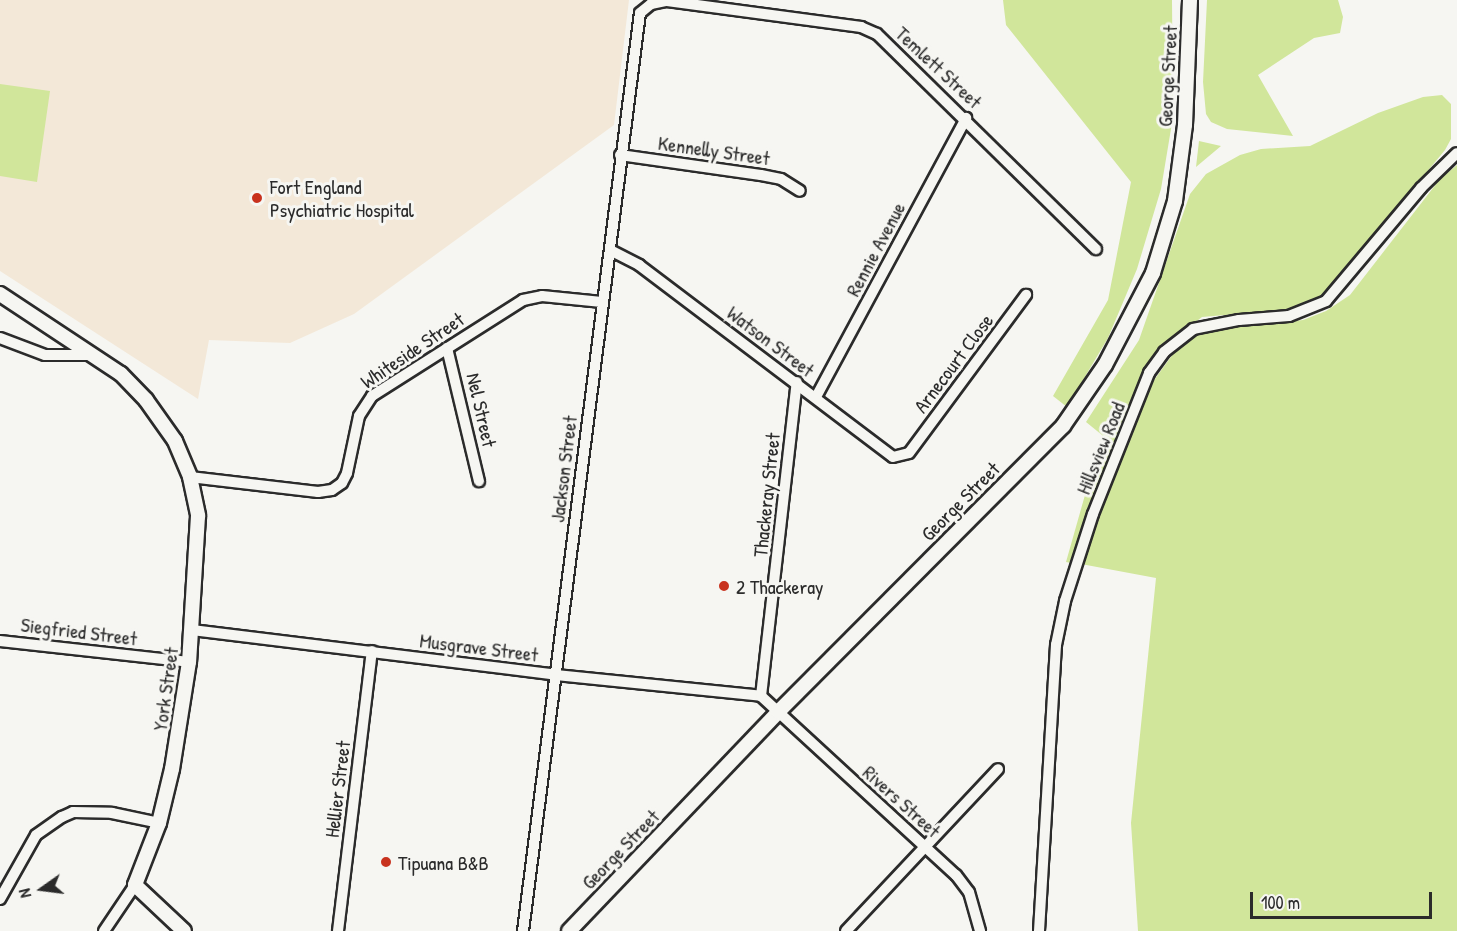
<!DOCTYPE html>
<style>
body{margin:0}
#map{position:relative;width:1457px;height:931px;overflow:hidden;background:#f6f6f2;font-family:"Patrick Hand",sans-serif}
div>[style]{position:absolute}
.built>*{inset:0;background:#f3e8d8}
.green>*{inset:0;background:#d1e69b}
.roads{filter:drop-shadow(2px 0 #2b2b2b) drop-shadow(-2px 0 #2b2b2b) drop-shadow(0 2px #2b2b2b) drop-shadow(0 -2px #2b2b2b)}
.street>*{height:10px;margin:-5px;padding:0 5px;transform-origin:5px;border-radius:5px;background:#f6f6f2}
.secondary>*{height:14px;margin:-7px;padding:0 7px;transform-origin:7px;border-radius:7px;background:#f6f6f2}
.dots>*{width:16px;height:16px;translate:-50% -50%;box-sizing:border-box;border:3px solid #f6f6f2;border-radius:50%}
span{translate:-50% -50%;white-space:nowrap;text-align:center;line-height:1.15;-webkit-text-stroke:6px #f6f6f2;paint-order:stroke}
.street-label{font-size:20px;color:#2b2b2b}
.poi-label{font-size:20px;color:#2b2b2b}
.left{translate:0 -50%;text-align:left}
.north{position:absolute;left:12px;top:859px;width:60px;height:60px;-webkit-text-stroke:4px #f6f6f2;paint-order:stroke;rotate:256deg;font-size:16px;font-weight:700;line-height:24px;text-align:center;color:#2b2b2b}
.north::after{content:'';display:block;margin:auto;width:21px;height:27px;background:#2b2b2b;clip-path:polygon(50% 0,100% 100%,50% 72%,0 100%)}
.scale{position:absolute;left:1250px;top:892px;width:182px;height:27px;box-sizing:border-box;border:3px solid #2b2b2b;border-top:0;padding-left:8px;font-size:18px;line-height:21px;white-space:nowrap;color:#2b2b2b;-webkit-text-stroke:4px #f6f6f2;paint-order:stroke}
</style>
<div id="map">
<div class="built">
<i style="clip-path:polygon(0 0,629px 0,614px 125px,354px 314px,290px 343px,209px 340px,198px 399px,0 271px)"></i>
</div>
<div class="green">
<i style="clip-path:polygon(1003px 0,1172px 0,1173px 117px,1161px 189px,1137px 269px,1108px 338px,1067px 407px,1053px 396px,1108px 300px,1131px 182px,1006px 25px)"></i>
<i style="clip-path:polygon(1207px 0,1338px 0,1343px 17px,1340px 33px,1314px 38px,1258px 75px,1293px 136px,1227px 129px,1211px 122px,1206px 114px,1203px 82px)"></i>
<i style="clip-path:polygon(0 84px,50px 91px,37px 182px,0 176px)"></i>
<i style="clip-path:polygon(1442px 95px,1451px 104px,1451px 139px,1445px 150px,1329px 290px,1308px 304px,1283px 310px,1202px 317px,1159px 351px,1133px 396px,1071px 563px,1066px 562px,1102px 435px,1086px 422px,1139px 340px,1190px 194px,1206px 174px,1240px 155px,1261px 149px,1310px 146px,1378px 113px,1423px 97px)"></i>
<i style="clip-path:polygon(1199px 141px,1221px 146px,1196px 167px)"></i>
<i style="clip-path:polygon(1457px 165px,1457px 931px,1138px 931px,1131px 823px,1156px 578px,1081px 564px,1149px 387px,1173px 354px,1192px 338px,1210px 330px,1303px 320px,1326px 311px,1350px 295px,1440px 179px)"></i>
</div>
<div class="roads">
<div class="street">
<i style="left:620px;top:155px;width:142px;rotate:8.1deg"></i>
<i style="left:761px;top:175px;width:20px;rotate:11deg"></i>
<i style="left:781px;top:179px;width:22px;rotate:32deg"></i>
<i style="left:610px;top:250px;width:33px;rotate:27deg"></i>
<i style="left:639px;top:265px;width:318px;rotate:37.1deg"></i>
<i style="left:893px;top:457px;width:16px;rotate:-14deg"></i>
<i style="left:909px;top:453px;width:197px;rotate:-53.5deg"></i>
<i style="left:0;top:338px;width:48px;rotate:20.7deg"></i>
<i style="left:45px;top:355px;width:48px"></i>
<i style="left:447px;top:348px;width:137px;rotate:76.5deg"></i>
<i style="left:816px;top:397px;width:317px;rotate:-61.7deg"></i>
<i style="left:190px;top:477px;width:129px;rotate:6.7deg"></i>
<i style="left:318px;top:492px;width:14px;rotate:-8deg"></i>
<i style="left:332px;top:490px;width:12px;rotate:-35deg"></i>
<i style="left:342px;top:483px;width:11px;rotate:-63deg"></i>
<i style="left:347px;top:473px;width:58px;rotate:-78.1deg"></i>
<i style="left:359px;top:416px;width:24px;rotate:-57deg"></i>
<i style="left:372px;top:396px;width:179px;rotate:-32.4deg"></i>
<i style="left:523px;top:300px;width:19px;rotate:-12deg"></i>
<i style="left:542px;top:296px;width:60px;rotate:5.7deg"></i>
<i style="left:192px;top:630px;width:367px;rotate:7deg"></i>
<i style="left:556px;top:675px;width:206px;rotate:5.8deg"></i>
<i style="left:0;top:641px;width:190px;rotate:6.3deg"></i>
<i style="left:761px;top:696px;width:265px;rotate:42.6deg"></i>
<i style="left:956px;top:875px;width:21px;rotate:53deg"></i>
<i style="left:969px;top:892px;width:41px;rotate:74.2deg"></i>
<i style="left:761px;top:696px;width:316px;rotate:-83.5deg"></i>
<i style="left:0;top:899px;width:73px;rotate:-60.6deg"></i>
<i style="left:36px;top:835px;width:32px;rotate:-35deg"></i>
<i style="left:62px;top:817px;width:12px;rotate:-24deg"></i>
<i style="left:73px;top:812px;width:39px;rotate:1deg"></i>
<i style="left:112px;top:813px;width:48px;rotate:12deg"></i>
<i style="left:104px;top:931px;width:55px;rotate:-56deg"></i>
<i style="left:338px;top:931px;width:282px;rotate:-83.1deg"></i>
<i style="left:523px;top:931px;width:925px;rotate:-82.74deg"></i>
<i style="left:640px;top:13px;width:14px;rotate:-39deg"></i>
<i style="left:651px;top:4px;width:16px;rotate:-11deg"></i>
<i style="left:667px;top:1px;width:196px;rotate:7.6deg"></i>
<i style="left:861px;top:27px;width:17px;rotate:24deg"></i>
<i style="left:877px;top:34px;width:307px;rotate:44.5deg"></i>
<i style="left:846px;top:931px;width:222px;rotate:-46.8deg"></i>
<i style="left:1039px;top:931px;width:287px;rotate:-86.6deg"></i>
<i style="left:1056px;top:645px;width:45px;rotate:-78.4deg"></i>
<i style="left:1065px;top:601px;width:91px;rotate:-72.2deg"></i>
<i style="left:1093px;top:514px;width:152px;rotate:-68.3deg"></i>
<i style="left:1149px;top:373px;width:26px;rotate:-54deg"></i>
<i style="left:1164px;top:352px;width:37px;rotate:-38deg"></i>
<i style="left:1193px;top:329px;width:47px;rotate:-11.1deg"></i>
<i style="left:1239px;top:320px;width:50px;rotate:-4.6deg"></i>
<i style="left:1289px;top:316px;width:40px;rotate:-22deg"></i>
<i style="left:1326px;top:301px;width:148px;rotate:-49.9deg"></i>
<i style="left:1421px;top:188px;width:50px;rotate:-44.2deg"></i>
</div>
<div class="secondary">
<i style="left:0;top:294px;width:145px;rotate:33.5deg"></i>
<i style="left:121px;top:374px;width:36px;rotate:46deg"></i>
<i style="left:146px;top:400px;width:50px;rotate:54.7deg"></i>
<i style="left:175px;top:441px;width:39px;rotate:67deg"></i>
<i style="left:190px;top:477px;width:40px;rotate:78deg"></i>
<i style="left:198px;top:516px;width:146px;rotate:93.5deg"></i>
<i style="left:189px;top:662px;width:108px;rotate:99deg"></i>
<i style="left:172px;top:769px;width:56px;rotate:103.5deg"></i>
<i style="left:159px;top:823px;width:66px;rotate:111.2deg"></i>
<i style="left:135px;top:885px;width:67px;rotate:43.2deg"></i>
<i style="left:569px;top:931px;width:303px;rotate:-46.3deg"></i>
<i style="left:778px;top:712px;width:404px;rotate:-45.1deg"></i>
<i style="left:1063px;top:426px;width:74px;rotate:-55.5deg"></i>
<i style="left:1105px;top:365px;width:104px;rotate:-62.4deg"></i>
<i style="left:1153px;top:273px;width:75px;rotate:-73deg"></i>
<i style="left:1175px;top:201px;width:77px;rotate:-82.5deg"></i>
<i style="left:1185px;top:125px;width:125px;rotate:-87.7deg"></i>
</div>
</div>
<div class="dots">
<i style="left:257px;top:198px;background:#c8321e"></i>
<i style="left:724px;top:586px;background:#c8321e"></i>
<i style="left:386px;top:862px;background:#c8321e"></i>
</div>
<div class="street-label">
<span style="left:939px;top:67px;rotate:43deg">Temlett Street</span>
<span style="left:1167px;top:76px;rotate:-87deg">George Street</span>
<span style="left:714px;top:150px;rotate:8deg">Kennelly Street</span>
<span style="left:875px;top:249px;rotate:-62deg">Rennie Avenue</span>
<span style="left:771px;top:341px;rotate:37deg">Watson Street</span>
<span style="left:412px;top:350px;rotate:-34deg">Whiteside Street</span>
<span style="left:953px;top:363px;rotate:-53deg">Arnecourt Close</span>
<span style="left:482px;top:410px;rotate:77deg">Nel Street</span>
<span style="left:1100px;top:448px;rotate:-68deg">Hillsview Road</span>
<span style="left:563px;top:469px;rotate:-83deg">Jackson Street</span>
<span style="left:766px;top:495px;rotate:-84deg">Thackeray Street</span>
<span style="left:960px;top:501px;rotate:-45deg">George Street</span>
<span style="left:79px;top:631px;rotate:7deg">Siegfried Street</span>
<span style="left:479px;top:647px;rotate:7deg">Musgrave Street</span>
<span style="left:165px;top:689px;rotate:-82deg">York Street</span>
<span style="left:337px;top:789px;rotate:-83deg">Hellier Street</span>
<span style="left:902px;top:801px;rotate:42deg">Rivers Street</span>
<span style="left:620px;top:849px;rotate:-46deg">George Street</span>
</div>
<div class="poi-label">
<span class="left" style="left:270px;top:198px">Fort England<br>Psychiatric Hospital</span>
<span class="left" style="left:736px;top:586px">2 Thackeray</span>
<span class="left" style="left:398px;top:862px">Tipuana B&amp;B</span>
</div>
<div class="north">N</div>
<div class="scale">100 m</div>
</div>
